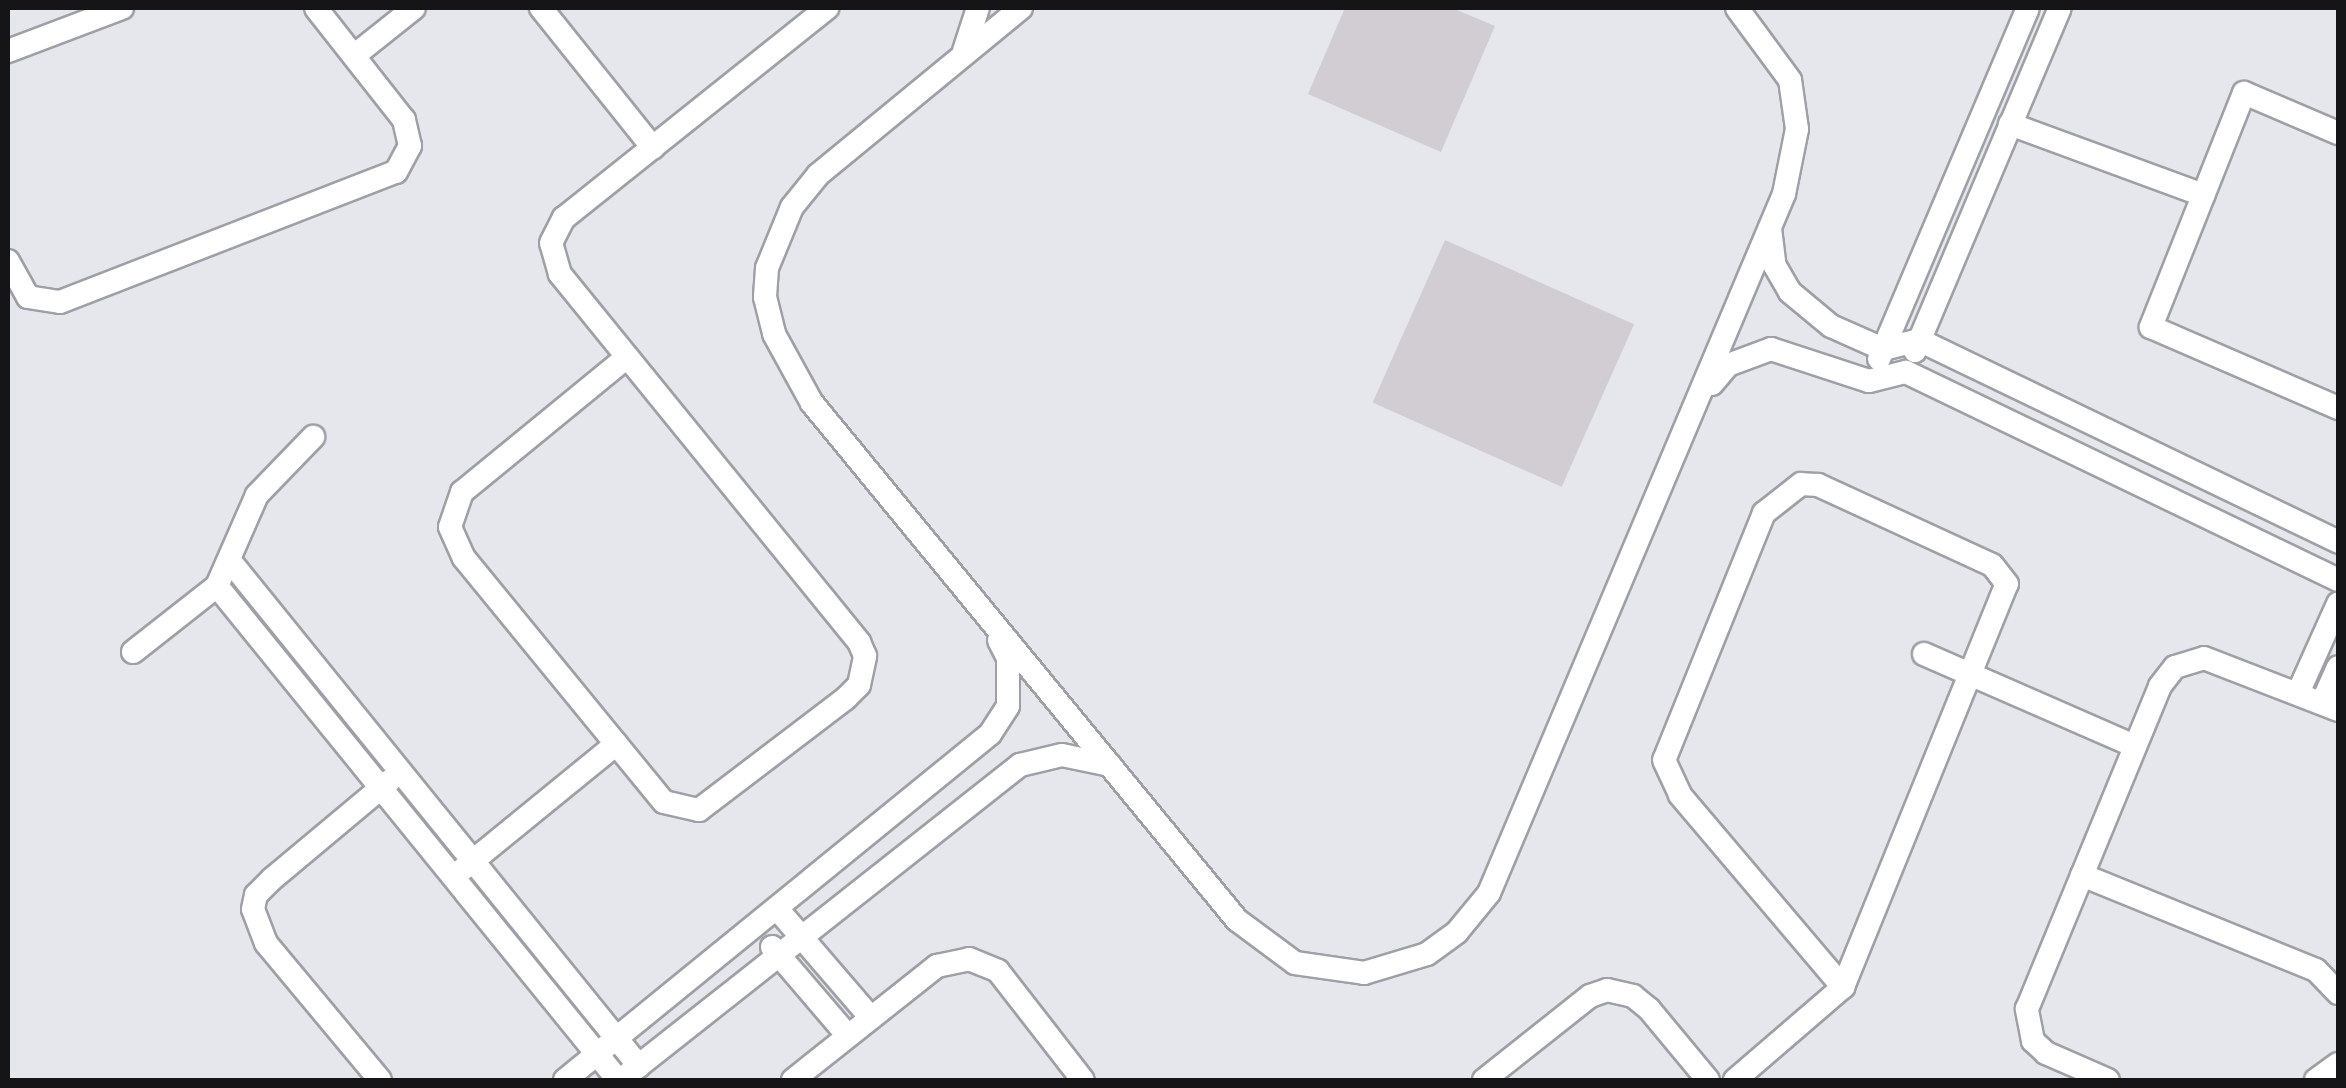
<!DOCTYPE html>
<style>
body{margin:0}
#map{position:relative;width:2346px;height:1088px;overflow:hidden;background:#e5e7ed;font-family:"Roboto Condensed",sans-serif}
div>[style]{position:absolute}
.building>*{inset:0;background:#d1cdd3;transform-origin:0 0}
.roads{filter:drop-shadow(2px 0 #9ea0a6) drop-shadow(-2px 0 #9ea0a6) drop-shadow(0 2px #9ea0a6) drop-shadow(0 -2px #9ea0a6)}
.minor>*{height:22px;margin:-11px;padding:0 11px;transform-origin:11px;border-radius:11px;background:#fff}
span{translate:-50% -50%;white-space:nowrap;text-align:center;line-height:1.15;-webkit-text-stroke:9px #fff;paint-order:stroke}
.frame{position:absolute;inset:0;border:10px solid #151517;pointer-events:none}
</style>
<div id="map">
<div class="building">
<i style="clip-path:polygon(1345px 8px,1452px 8px,1495px 26px,1441px 152px,1308px 94px)"></i>
<i style="left:1445px;top:240px;width:207px;height:178px;rotate:24deg"></i>
</div>
<div class="roads">
<div class="minor">
<i style="left:541px;top:8px;width:179px;rotate:51.3deg"></i>
<i style="left:1021px;top:8px;width:263px;rotate:140.6deg"></i>
<i style="left:818px;top:175px;width:41px;rotate:129.1deg"></i>
<i style="left:792px;top:207px;width:66px;rotate:112.3deg"></i>
<i style="left:767px;top:268px;width:29px;rotate:94deg"></i>
<i style="left:765px;top:297px;width:38px;rotate:76deg"></i>
<i style="left:774px;top:334px;width:79px;rotate:61.2deg"></i>
<i style="left:812px;top:403px;width:669px;rotate:50.58deg"></i>
<i style="left:1237px;top:920px;width:72px;rotate:36.6deg"></i>
<i style="left:1295px;top:963px;width:70px;rotate:8.2deg"></i>
<i style="left:1364px;top:973px;width:66px;rotate:-16.8deg"></i>
<i style="left:1427px;top:954px;width:37px;rotate:-36deg"></i>
<i style="left:1457px;top:932px;width:50px;rotate:-50.6deg"></i>
<i style="left:1489px;top:893px;width:759px;rotate:-67.12deg"></i>
<i style="left:1784px;top:194px;width:66px;rotate:-78.7deg"></i>
<i style="left:1797px;top:129px;width:49px;rotate:-98.1deg"></i>
<i style="left:1790px;top:80px;width:89px;rotate:-126.4deg"></i>
<i style="left:8px;top:51px;width:122px;rotate:-20.7deg"></i>
<i style="left:964px;top:51px;width:45px;rotate:-72deg"></i>
<i style="left:355px;top:55px;width:75px;rotate:-38.5deg"></i>
<i style="left:2010px;top:124px;width:206px;rotate:20.2deg"></i>
<i style="left:2338px;top:133px;width:102px;rotate:-156.9deg"></i>
<i style="left:2244px;top:93px;width:252px;rotate:111.7deg"></i>
<i style="left:2151px;top:327px;width:204px;rotate:23.4deg"></i>
<i style="left:1770px;top:228px;width:38px;rotate:83deg"></i>
<i style="left:1775px;top:266px;width:30px;rotate:60deg"></i>
<i style="left:1790px;top:292px;width:53px;rotate:39.7deg"></i>
<i style="left:1831px;top:326px;width:57px;rotate:23.9deg"></i>
<i style="left:1883px;top:349px;width:37px;rotate:-14deg"></i>
<i style="left:1919px;top:340px;width:465px;rotate:25.7deg"></i>
<i style="left:8px;top:261px;width:41px;rotate:60.9deg"></i>
<i style="left:28px;top:297px;width:32px;rotate:9deg"></i>
<i style="left:60px;top:302px;width:360px;rotate:-21.2deg"></i>
<i style="left:396px;top:172px;width:30px;rotate:-62deg"></i>
<i style="left:410px;top:146px;width:27px;rotate:-103deg"></i>
<i style="left:404px;top:120px;width:142px;rotate:-128.2deg"></i>
<i style="left:1915px;top:351px;width:372px;rotate:-67.1deg"></i>
<i style="left:627px;top:357px;width:213px;rotate:140.7deg"></i>
<i style="left:462px;top:492px;width:37px;rotate:109deg"></i>
<i style="left:450px;top:527px;width:34px;rotate:66deg"></i>
<i style="left:464px;top:558px;width:315px;rotate:50.7deg"></i>
<i style="left:664px;top:802px;width:36px;rotate:13deg"></i>
<i style="left:699px;top:810px;width:185px;rotate:-37.3deg"></i>
<i style="left:846px;top:698px;width:18px;rotate:-45deg"></i>
<i style="left:859px;top:685px;width:30px;rotate:-78deg"></i>
<i style="left:865px;top:656px;width:15px;rotate:-113deg"></i>
<i style="left:859px;top:642px;width:474px;rotate:-129.1deg"></i>
<i style="left:560px;top:274px;width:32px;rotate:-106deg"></i>
<i style="left:551px;top:243px;width:28px;rotate:-63deg"></i>
<i style="left:564px;top:218px;width:337px;rotate:-38.6deg"></i>
<i style="left:1879px;top:359px;width:381px;rotate:-67deg"></i>
<i style="left:1712px;top:384px;width:25px;rotate:-50deg"></i>
<i style="left:1728px;top:365px;width:46px;rotate:-20.4deg"></i>
<i style="left:1771px;top:349px;width:103px;rotate:18.1deg"></i>
<i style="left:1869px;top:381px;width:38px;rotate:-14deg"></i>
<i style="left:1906px;top:372px;width:479px;rotate:25.7deg"></i>
<i style="left:230px;top:561px;width:650px;rotate:51deg"></i>
<i style="left:217px;top:586px;width:636px;rotate:50.93deg"></i>
<i style="left:133px;top:652px;width:107px;rotate:-38.2deg"></i>
<i style="left:217px;top:586px;width:99px;rotate:-66.3deg"></i>
<i style="left:257px;top:495px;width:81px;rotate:-46deg"></i>
<i style="left:1924px;top:654px;width:230px;rotate:23.6deg"></i>
<i style="left:2298px;top:693px;width:98px;rotate:-65.8deg"></i>
<i style="left:2322px;top:703px;width:39px;rotate:-66deg"></i>
<i style="left:463px;top:869px;width:198px;rotate:-39.2deg"></i>
<i style="left:2082px;top:875px;width:253px;rotate:22.1deg"></i>
<i style="left:2316px;top:970px;width:32px;rotate:46deg"></i>
<i style="left:779px;top:911px;width:141px;rotate:49.3deg"></i>
<i style="left:772px;top:947px;width:117px;rotate:49.5deg"></i>
<i style="left:627px;top:1075px;width:501px;rotate:-38.27deg"></i>
<i style="left:1020px;top:765px;width:43px;rotate:-13.4deg"></i>
<i style="left:1062px;top:755px;width:49px;rotate:11.8deg"></i>
<i style="left:380px;top:1080px;width:178px;rotate:-129.8deg"></i>
<i style="left:266px;top:943px;width:36px;rotate:-111deg"></i>
<i style="left:253px;top:909px;width:14px;rotate:-78deg"></i>
<i style="left:256px;top:895px;width:23px;rotate:-45deg"></i>
<i style="left:272px;top:879px;width:153px;rotate:-39.9deg"></i>
<i style="left:565px;top:1080px;width:548px;rotate:-39.15deg"></i>
<i style="left:990px;top:734px;width:33px;rotate:-57deg"></i>
<i style="left:1008px;top:706px;width:48px;rotate:-90deg"></i>
<i style="left:1008px;top:658px;width:20px;rotate:-117deg"></i>
<i style="left:793px;top:1080px;width:184px;rotate:-38.4deg"></i>
<i style="left:937px;top:966px;width:33px;rotate:-12deg"></i>
<i style="left:969px;top:959px;width:31px;rotate:22deg"></i>
<i style="left:998px;top:971px;width:138px;rotate:52.1deg"></i>
<i style="left:1484px;top:1080px;width:135px;rotate:-38.4deg"></i>
<i style="left:1590px;top:996px;width:18px;rotate:-19deg"></i>
<i style="left:1607px;top:990px;width:27px;rotate:13deg"></i>
<i style="left:1633px;top:996px;width:21px;rotate:39deg"></i>
<i style="left:1649px;top:1009px;width:92px;rotate:50.3deg"></i>
<i style="left:1735px;top:1080px;width:143px;rotate:-40.7deg"></i>
<i style="left:1843px;top:987px;width:435px;rotate:-67.9deg"></i>
<i style="left:2007px;top:584px;width:24px;rotate:-128deg"></i>
<i style="left:1992px;top:565px;width:192px;rotate:-155.3deg"></i>
<i style="left:1818px;top:485px;width:17px;rotate:-177deg"></i>
<i style="left:1801px;top:484px;width:47px;rotate:141.9deg"></i>
<i style="left:1764px;top:513px;width:266px;rotate:112deg"></i>
<i style="left:1664px;top:760px;width:38px;rotate:65deg"></i>
<i style="left:1680px;top:795px;width:252px;rotate:49.7deg"></i>
<i style="left:2108px;top:1080px;width:68px;rotate:-156.5deg"></i>
<i style="left:2046px;top:1053px;width:18px;rotate:-137deg"></i>
<i style="left:2033px;top:1041px;width:33px;rotate:-101deg"></i>
<i style="left:2027px;top:1009px;width:349px;rotate:-67.6deg"></i>
<i style="left:2160px;top:686px;width:24px;rotate:-52deg"></i>
<i style="left:2175px;top:667px;width:30px;rotate:-17deg"></i>
<i style="left:2204px;top:658px;width:144px;rotate:21.2deg"></i>
<i style="left:2316px;top:1080px;width:27px;rotate:-36deg"></i>
</div>
</div>
<div class="frame"></div>
</div>
